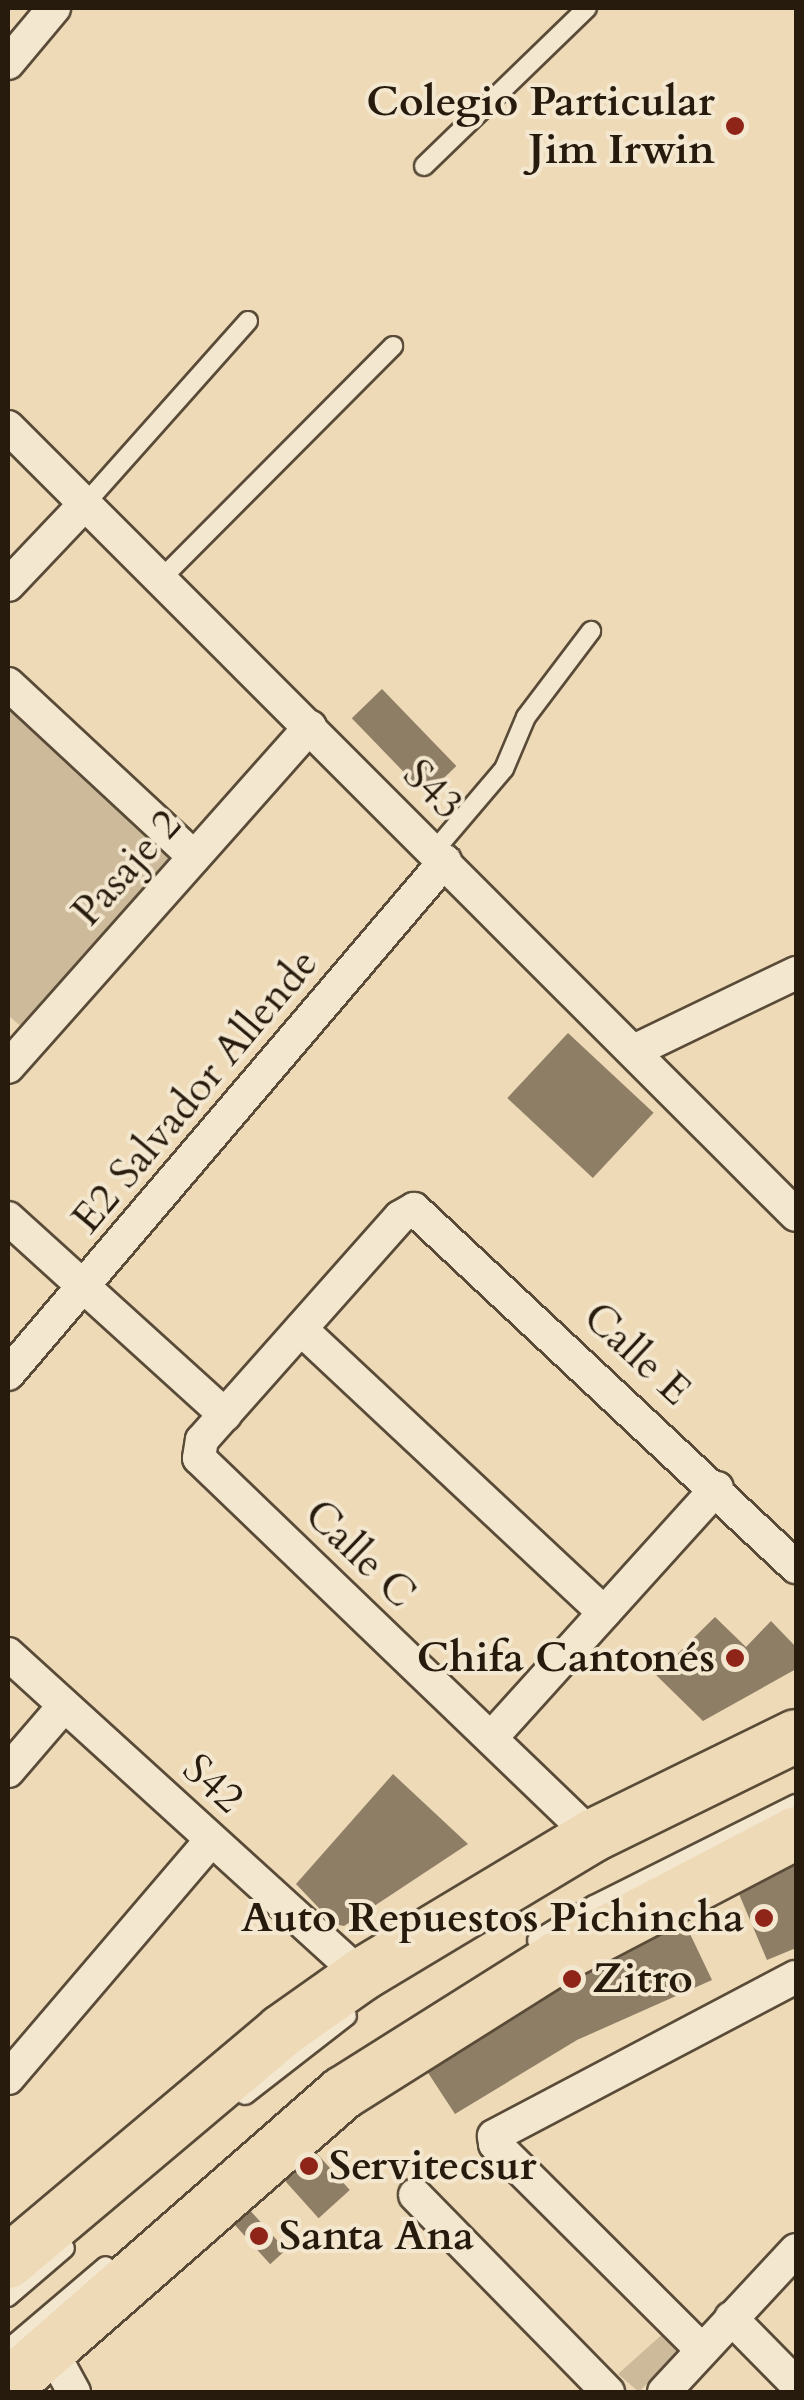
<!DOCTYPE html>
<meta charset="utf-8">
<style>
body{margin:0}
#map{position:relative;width:804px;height:2400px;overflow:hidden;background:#eedab7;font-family:Cardo,serif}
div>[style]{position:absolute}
.green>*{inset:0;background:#ccba9a}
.building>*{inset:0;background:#8e7e65;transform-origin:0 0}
.roads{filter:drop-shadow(2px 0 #594b38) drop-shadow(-2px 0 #594b38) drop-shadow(0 2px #594b38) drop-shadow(0 -2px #594b38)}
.service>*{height:18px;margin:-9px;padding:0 9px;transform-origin:9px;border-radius:9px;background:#f4e7d0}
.minor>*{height:32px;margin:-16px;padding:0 16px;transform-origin:16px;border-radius:16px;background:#f4e7d0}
.primary>*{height:52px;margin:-26px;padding:0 26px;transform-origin:26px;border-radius:26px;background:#eedab7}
.dots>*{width:28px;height:28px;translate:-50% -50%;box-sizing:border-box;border:5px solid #f4e7d0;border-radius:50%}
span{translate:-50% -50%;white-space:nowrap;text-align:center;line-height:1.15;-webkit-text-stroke:8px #f4e7d0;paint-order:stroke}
.poi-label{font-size:42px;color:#271b0d;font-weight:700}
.right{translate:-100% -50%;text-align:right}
.left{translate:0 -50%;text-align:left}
.street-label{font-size:42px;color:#271b0d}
.frame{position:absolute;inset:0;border:10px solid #271b0d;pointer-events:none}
</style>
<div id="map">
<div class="green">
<i style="clip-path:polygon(8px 703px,182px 871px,24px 1029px,8px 1015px)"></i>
<i style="clip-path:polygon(667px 2330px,681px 2348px,639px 2392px,618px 2374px)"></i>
</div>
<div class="building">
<i style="left:382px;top:689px;width:107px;height:42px;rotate:46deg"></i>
<i style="left:568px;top:1033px;width:117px;height:89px;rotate:43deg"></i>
<i style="clip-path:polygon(715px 1617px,746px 1647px,771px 1621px,796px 1647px,796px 1669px,703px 1721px,656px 1675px)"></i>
<i style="clip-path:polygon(393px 1774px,468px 1844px,344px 1926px,334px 1924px,296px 1884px)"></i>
<i style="clip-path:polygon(796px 1862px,796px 1948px,767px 1960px,736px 1887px)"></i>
<i style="clip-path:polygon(681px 1915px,712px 1980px,577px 2040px,455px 2114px,419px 2059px)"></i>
<i style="left:311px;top:2147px;width:58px;height:42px;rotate:48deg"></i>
<i style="left:247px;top:2207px;width:58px;height:21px;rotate:48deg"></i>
</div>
<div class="roads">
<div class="service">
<i style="left:424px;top:166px;width:227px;rotate:-44.1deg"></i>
<i style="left:85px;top:504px;width:245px;rotate:-48.3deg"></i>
<i style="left:161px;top:579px;width:329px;rotate:-45.1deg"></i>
<i style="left:435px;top:850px;width:106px;rotate:-49.6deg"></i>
<i style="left:504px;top:769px;width:56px;rotate:-67.1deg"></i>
<i style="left:526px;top:717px;width:108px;rotate:-52.9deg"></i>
<i style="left:537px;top:1940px;width:67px;rotate:-31.6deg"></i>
<i style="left:594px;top:1905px;width:226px;rotate:-26.6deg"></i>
<i style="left:245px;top:2095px;width:129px;rotate:-37.8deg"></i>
<i style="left:8px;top:2297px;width:75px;rotate:-40.7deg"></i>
<i style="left:8px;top:2349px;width:128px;rotate:-40.3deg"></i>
</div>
<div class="minor">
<i style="left:8px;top:63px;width:72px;rotate:-50.1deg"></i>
<i style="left:8px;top:427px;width:1114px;rotate:45deg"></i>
<i style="left:8px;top:585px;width:112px;rotate:-46.5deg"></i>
<i style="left:8px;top:684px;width:254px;rotate:42.9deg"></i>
<i style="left:636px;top:1050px;width:178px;rotate:-25.7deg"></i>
<i style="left:8px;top:1067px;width:455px;rotate:-48.4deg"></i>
<i style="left:8px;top:1218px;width:293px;rotate:42.2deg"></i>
<i style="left:301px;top:1329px;width:415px;rotate:43.1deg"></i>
<i style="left:8px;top:1374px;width:674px;rotate:-49.57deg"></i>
<i style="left:8px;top:1654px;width:477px;rotate:42.3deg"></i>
<i style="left:491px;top:1738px;width:337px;rotate:-47.9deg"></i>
<i style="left:8px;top:1771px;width:86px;rotate:-49.3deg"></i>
<i style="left:592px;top:1836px;width:545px;rotate:-136.11deg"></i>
<i style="left:199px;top:1458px;width:18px;rotate:-81deg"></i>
<i style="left:202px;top:1440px;width:298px;rotate:-48.4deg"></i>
<i style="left:400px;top:1217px;width:16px;rotate:-30deg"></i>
<i style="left:414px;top:1209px;width:524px;rotate:43.14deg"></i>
<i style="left:8px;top:2078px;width:313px;rotate:-49.5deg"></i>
<i style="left:415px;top:2195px;width:276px;rotate:45.6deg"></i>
<i style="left:731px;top:2318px;width:93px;rotate:45.4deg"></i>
<i style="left:51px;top:2350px;width:48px;rotate:61.3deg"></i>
<i style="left:702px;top:2350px;width:292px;rotate:-135.1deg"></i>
<i style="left:495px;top:2144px;width:8px;rotate:-97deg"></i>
<i style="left:494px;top:2136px;width:341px;rotate:-27.8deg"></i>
<i style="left:664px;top:2392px;width:194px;rotate:-47.1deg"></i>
</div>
<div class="primary">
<i style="left:8px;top:2262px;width:358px;rotate:-40.1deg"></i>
<i style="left:282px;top:2031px;width:97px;rotate:-35.3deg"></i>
<i style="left:361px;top:1975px;width:270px;rotate:-31deg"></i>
<i style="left:592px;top:1836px;width:227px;rotate:-26.1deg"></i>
<i style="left:8px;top:2386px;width:445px;rotate:-41.2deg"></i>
<i style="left:343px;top:2093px;width:253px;rotate:-32.2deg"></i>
<i style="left:557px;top:1958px;width:270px;rotate:-27.6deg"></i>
</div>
</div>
<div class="dots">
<i style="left:735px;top:126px;background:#8f2418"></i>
<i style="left:735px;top:1658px;background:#8f2418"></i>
<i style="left:764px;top:1918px;background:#8f2418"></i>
<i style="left:572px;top:1979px;background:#8f2418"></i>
<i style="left:309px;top:2166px;background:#8f2418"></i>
<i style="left:259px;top:2236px;background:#8f2418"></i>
</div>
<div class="poi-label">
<span class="right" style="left:715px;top:126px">Colegio Particular<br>Jim Irwin</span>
<span class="right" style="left:715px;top:1658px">Chifa Cantonés</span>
<span class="right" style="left:744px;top:1918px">Auto Repuestos Pichincha</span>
<span class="left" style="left:592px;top:1979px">Zitro</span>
<span class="left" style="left:329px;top:2166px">Servitecsur</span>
<span class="left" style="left:279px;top:2236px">Santa Ana</span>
</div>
<div class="street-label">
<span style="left:433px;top:790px;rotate:45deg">S43</span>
<span style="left:127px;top:868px;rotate:-48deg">Pasaje 2</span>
<span style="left:195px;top:1091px;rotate:-50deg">E2 Salvador Allende</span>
<span style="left:637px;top:1354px;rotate:43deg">Calle E</span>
<span style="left:360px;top:1554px;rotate:44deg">Calle C</span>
<span style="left:213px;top:1784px;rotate:42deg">S42</span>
</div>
<div class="frame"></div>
</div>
